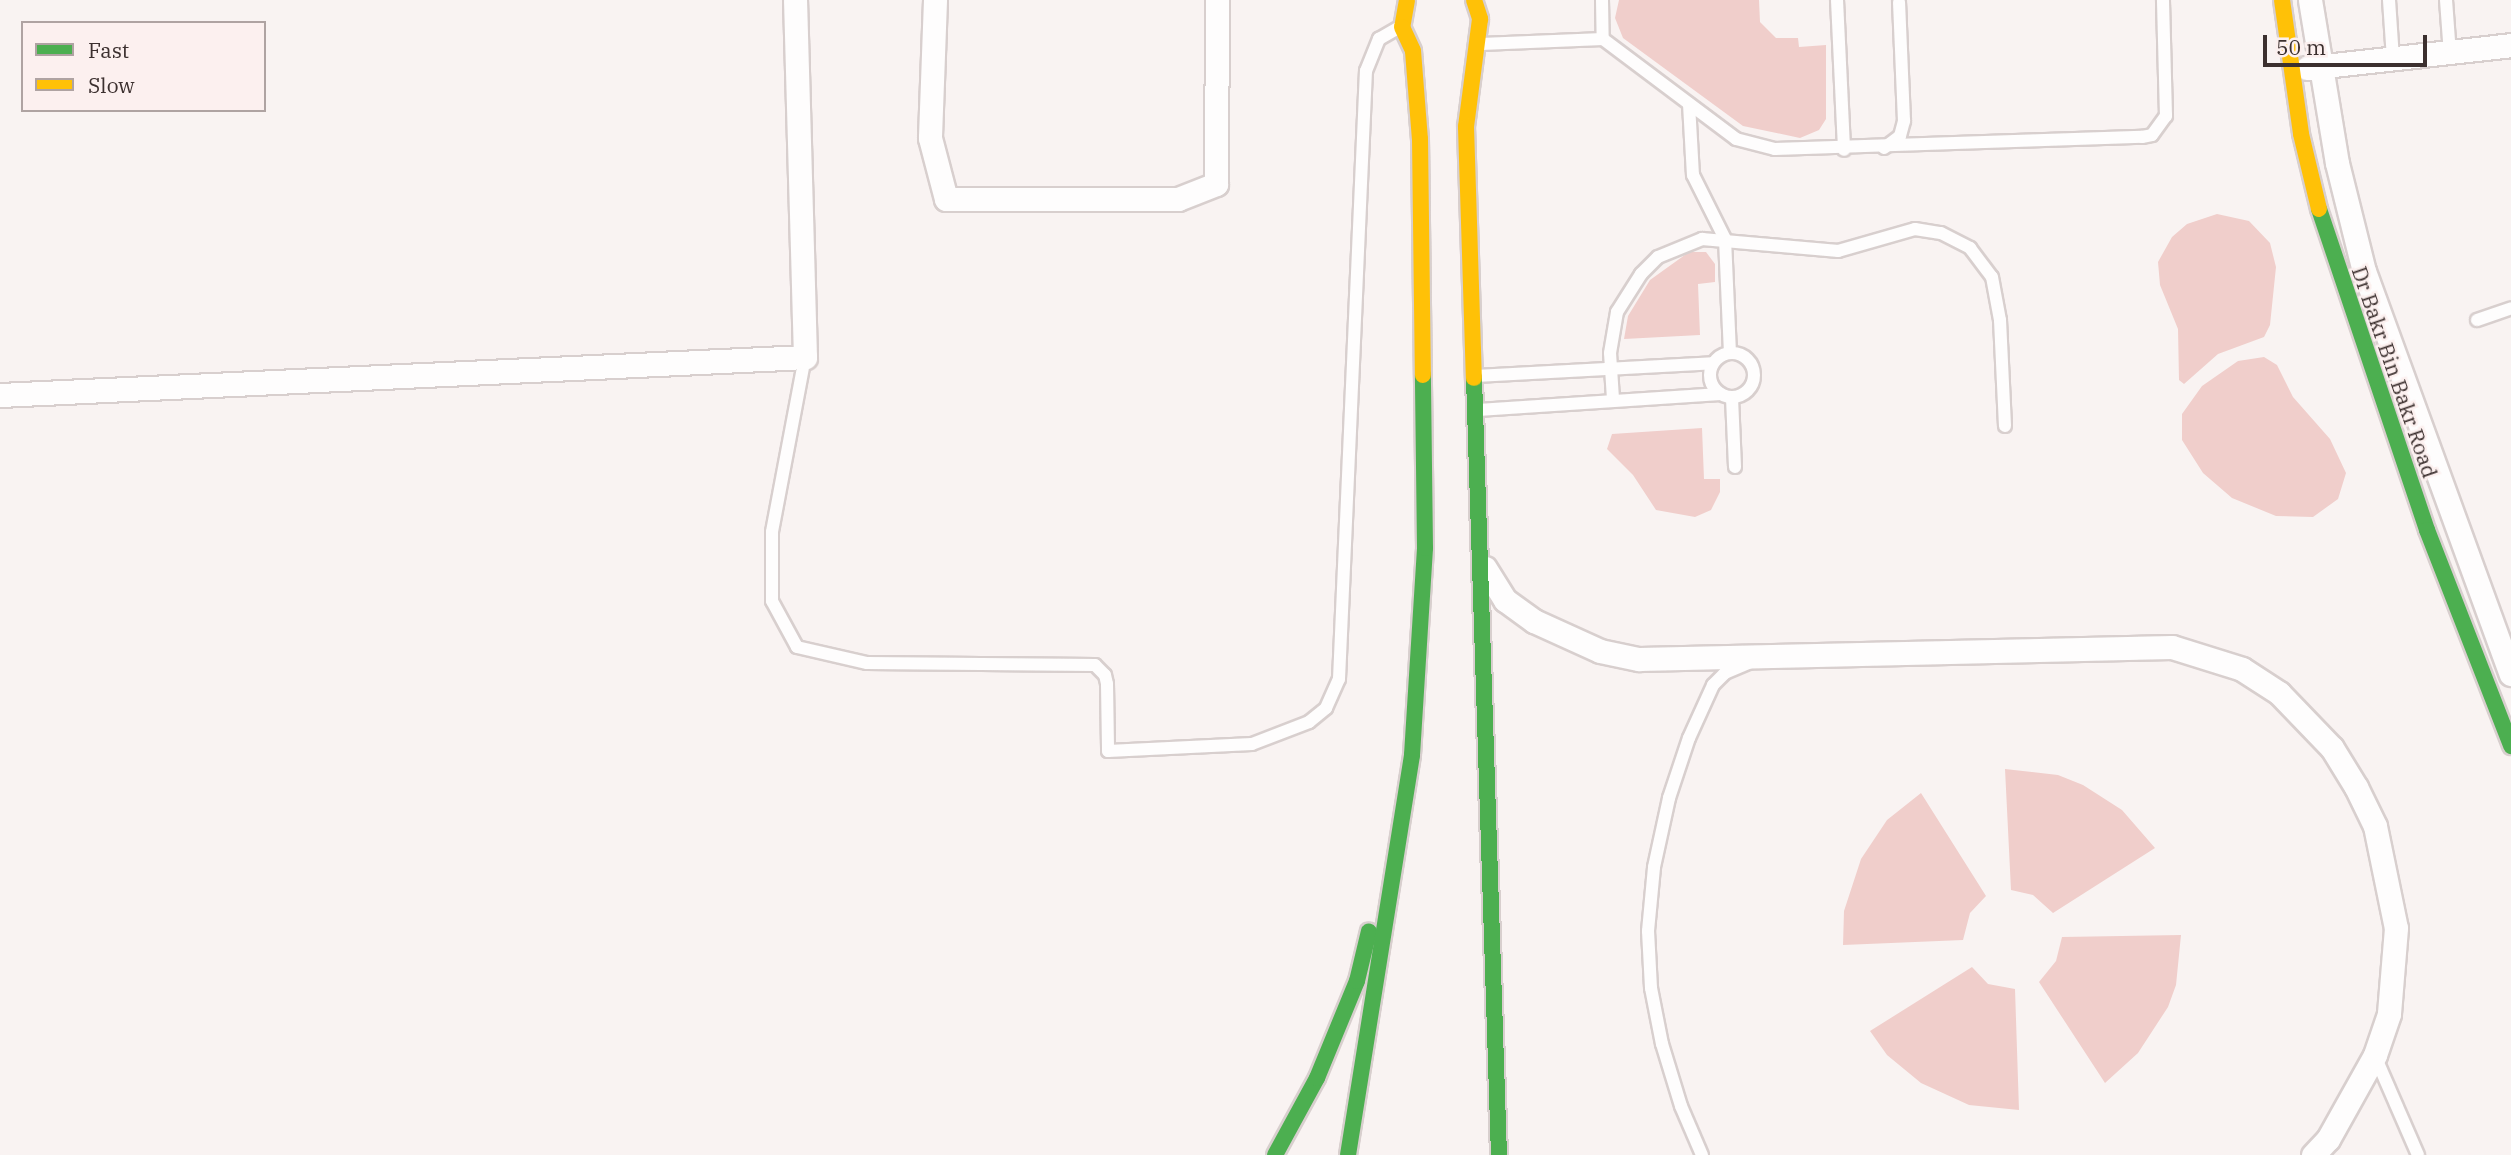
<!DOCTYPE html>
<style>
body{margin:0}
#map{position:relative;width:2511px;height:1155px;overflow:hidden;background:#f9f3f2;font-family:"IBM Plex Serif",serif}
div>[style]{position:absolute}
.green>*{inset:0;background:#f0cecb}
.roads{filter:drop-shadow(2px 0 #d8cfce) drop-shadow(-2px 0 #d8cfce) drop-shadow(0 2px #d8cfce) drop-shadow(0 -2px #d8cfce)}
.lane>*{height:12px;margin:-6px;padding:0 6px;transform-origin:6px;border-radius:6px;background:#fefdfd}
.lane>.ring{margin:-6px;padding:0;box-sizing:content-box;background:none;border:12px solid #fefdfd;border-radius:50%}
.street>*{height:23px;margin:-11.5px;padding:0 11.5px;transform-origin:11.5px;border-radius:11.5px;background:#fefdfd}
.fast>*{height:16px;margin:-8px;padding:0 8px;transform-origin:8px;border-radius:8px;background:#4caf50}
.slow>*{height:16px;margin:-8px;padding:0 8px;transform-origin:8px;border-radius:8px;background:#ffc107}
span{translate:-50% -50%;white-space:nowrap;text-align:center;line-height:1.15;-webkit-text-stroke:5px #fcf0ef;paint-order:stroke}
.street-label{font-size:21px;color:#3c302f}
.legend{position:absolute;left:21px;top:21px;width:245px;height:91px;box-sizing:border-box;background:#fcf0ef;border:2px solid #afa3a2;margin:0;padding:9px 12px;list-style:none;font-size:21px;color:#3c302f}
.legend li{display:flex;align-items:center;gap:14px;height:35px}
.legend b{width:35px;border:2px solid #afa3a2}
.scale{position:absolute;left:2263px;top:35px;width:164px;height:32px;box-sizing:border-box;border:4px solid #3c302f;border-top:0;padding-left:9px;font-size:21px;line-height:24px;white-space:nowrap;color:#3c302f;-webkit-text-stroke:5px #fcf0ef;paint-order:stroke}
</style>
<div id="map">
<div class="green">
<i style="clip-path:polygon(1619px 0,1759px 0,1760px 22px,1776px 38px,1798px 38px,1799px 47px,1826px 45px,1826px 119px,1819px 130px,1800px 138px,1743px 126px,1623px 38px,1615px 18px)"></i>
<i style="clip-path:polygon(2217px 214px,2249px 221px,2270px 243px,2276px 267px,2270px 325px,2264px 337px,2218px 354px,2184px 384px,2179px 380px,2178px 329px,2160px 285px,2158px 262px,2172px 237px,2187px 224px)"></i>
<i style="clip-path:polygon(1689px 252px,1706px 252px,1715px 264px,1715px 282px,1698px 284px,1700px 335px,1624px 339px,1628px 316px,1650px 280px)"></i>
<i style="clip-path:polygon(2264px 357px,2277px 365px,2293px 397px,2330px 439px,2346px 473px,2338px 499px,2313px 517px,2276px 516px,2232px 498px,2203px 473px,2182px 440px,2182px 414px,2202px 386px,2238px 361px)"></i>
<i style="clip-path:polygon(1702px 428px,1704px 479px,1720px 479px,1720px 492px,1711px 510px,1695px 517px,1656px 510px,1633px 475px,1607px 449px,1612px 434px)"></i>
<i style="clip-path:polygon(2005px 769px,2058px 775px,2083px 785px,2122px 810px,2155px 848px,2053px 913px,2033px 895px,2011px 890px)"></i>
<i style="clip-path:polygon(1921px 793px,1986px 896px,1970px 913px,1963px 940px,1843px 945px,1844px 911px,1861px 859px,1887px 820px)"></i>
<i style="clip-path:polygon(2181px 935px,2176px 985px,2168px 1007px,2138px 1053px,2105px 1083px,2039px 982px,2056px 961px,2062px 937px)"></i>
<i style="clip-path:polygon(1972px 967px,1988px 984px,2015px 989px,2019px 1110px,1969px 1105px,1921px 1083px,1887px 1055px,1870px 1031px)"></i>
</div>
<div class="roads">
<div class="lane">
<i style="left:1602px;top:0;width:39px;rotate:89deg"></i>
<i style="left:1837px;top:0;width:150px;rotate:87.3deg"></i>
<i style="left:2389px;top:0;width:59px;rotate:86.1deg"></i>
<i style="left:2446px;top:0;width:54px;rotate:85.8deg"></i>
<i style="left:1481px;top:44px;width:122px;rotate:-2.3deg"></i>
<i style="left:1603px;top:39px;width:166px;rotate:36.9deg"></i>
<i style="left:1736px;top:139px;width:40px;rotate:14.4deg"></i>
<i style="left:1775px;top:149px;width:367px;rotate:-1.9deg"></i>
<i style="left:2142px;top:137px;width:10px;rotate:-11deg"></i>
<i style="left:2152px;top:135px;width:24px;rotate:-54deg"></i>
<i style="left:2166px;top:116px;width:116px;rotate:-91.5deg"></i>
<i style="left:1689px;top:104px;width:71px;rotate:86.8deg"></i>
<i style="left:1693px;top:175px;width:72px;rotate:63.4deg"></i>
<i style="left:1725px;top:239px;width:114px;rotate:87.5deg"></i>
<i style="left:1884px;top:148px;width:20px;rotate:-37deg"></i>
<i style="left:1900px;top:136px;width:16px;rotate:-75deg"></i>
<i style="left:1904px;top:121px;width:119px;rotate:-92.4deg"></i>
<i style="left:2477px;top:320px;width:36px;rotate:-19deg"></i>
<i class="ring" style="left:1710px;top:353px;width:32px;height:32px"></i>
<i style="left:805px;top:357px;width:178px;rotate:100.7deg"></i>
<i style="left:772px;top:532px;width:69px;rotate:90deg"></i>
<i style="left:772px;top:601px;width:52px;rotate:61.5deg"></i>
<i style="left:797px;top:647px;width:72px;rotate:12.9deg"></i>
<i style="left:867px;top:663px;width:228px;rotate:0.5deg"></i>
<i style="left:1095px;top:665px;width:14px;rotate:45deg"></i>
<i style="left:1105px;top:675px;width:9px;rotate:77deg"></i>
<i style="left:1107px;top:684px;width:67px;rotate:89.1deg"></i>
<i style="left:1108px;top:751px;width:144px;rotate:-2.8deg"></i>
<i style="left:1252px;top:744px;width:61px;rotate:-21.1deg"></i>
<i style="left:1309px;top:722px;width:22px;rotate:-39deg"></i>
<i style="left:1326px;top:708px;width:32px;rotate:-66deg"></i>
<i style="left:1339px;top:679px;width:609px;rotate:-87.46deg"></i>
<i style="left:1366px;top:71px;width:35px;rotate:-68deg"></i>
<i style="left:1379px;top:39px;width:22px;rotate:-30deg"></i>
<i style="left:1476px;top:376px;width:237px;rotate:-3.1deg"></i>
<i style="left:1732px;top:398px;width:69px;rotate:87.5deg"></i>
<i style="left:1613px;top:399px;width:46px;rotate:-93.7deg"></i>
<i style="left:1610px;top:353px;width:42px;rotate:-80.3deg"></i>
<i style="left:1617px;top:312px;width:45px;rotate:-57.7deg"></i>
<i style="left:1641px;top:274px;width:24px;rotate:-45deg"></i>
<i style="left:1658px;top:257px;width:48px;rotate:-22.2deg"></i>
<i style="left:1702px;top:239px;width:137px;rotate:5deg"></i>
<i style="left:1838px;top:251px;width:80px;rotate:-15.9deg"></i>
<i style="left:1915px;top:229px;width:26px;rotate:9deg"></i>
<i style="left:1941px;top:233px;width:33px;rotate:27deg"></i>
<i style="left:1970px;top:248px;width:36px;rotate:53deg"></i>
<i style="left:1992px;top:277px;width:44px;rotate:79.5deg"></i>
<i style="left:2000px;top:320px;width:106px;rotate:87.3deg"></i>
<i style="left:1478px;top:410px;width:243px;rotate:-3.8deg"></i>
<i style="left:2375px;top:1056px;width:108px;rotate:66.5deg"></i>
<i style="left:1702px;top:1155px;width:53px;rotate:-113.2deg"></i>
<i style="left:1681px;top:1106px;width:65px;rotate:-107deg"></i>
<i style="left:1662px;top:1044px;width:57px;rotate:-101.1deg"></i>
<i style="left:1651px;top:988px;width:57px;rotate:-93deg"></i>
<i style="left:1648px;top:931px;width:64px;rotate:-84.6deg"></i>
<i style="left:1654px;top:867px;width:71px;rotate:-77.7deg"></i>
<i style="left:1669px;top:798px;width:63px;rotate:-71.6deg"></i>
<i style="left:1689px;top:738px;width:58px;rotate:-65.6deg"></i>
<i style="left:1713px;top:685px;width:17px;rotate:-45deg"></i>
<i style="left:1725px;top:673px;width:26px;rotate:-23deg"></i>
</div>
<div class="street">
<i style="left:935px;top:0;width:138px;rotate:92.1deg"></i>
<i style="left:930px;top:138px;width:63px;rotate:75.3deg"></i>
<i style="left:946px;top:199px;width:232px"></i>
<i style="left:1178px;top:199px;width:41px;rotate:-21.5deg"></i>
<i style="left:1216px;top:184px;width:184px;rotate:-89.7deg"></i>
<i style="left:2310px;top:0;width:165px;rotate:80.6deg"></i>
<i style="left:2337px;top:163px;width:111px;rotate:76deg"></i>
<i style="left:2364px;top:271px;width:429px;rotate:70deg"></i>
<i style="left:2307px;top:68px;width:205px;rotate:-6.4deg"></i>
<i style="left:0;top:395px;width:806px;rotate:-2.7deg"></i>
<i style="left:805px;top:357px;width:357px;rotate:-91.6deg"></i>
<i style="left:1485px;top:568px;width:38px;rotate:58deg"></i>
<i style="left:1505px;top:600px;width:36px;rotate:36deg"></i>
<i style="left:1534px;top:621px;width:72px;rotate:24.4deg"></i>
<i style="left:1600px;top:651px;width:40px;rotate:12deg"></i>
<i style="left:1639px;top:659px;width:533px;rotate:-1.29deg"></i>
<i style="left:2172px;top:647px;width:73px;rotate:17.4deg"></i>
<i style="left:2242px;top:669px;width:44px;rotate:33deg"></i>
<i style="left:2279px;top:693px;width:76px;rotate:46.1deg"></i>
<i style="left:2332px;top:748px;width:46px;rotate:58.4deg"></i>
<i style="left:2356px;top:787px;width:43px;rotate:64deg"></i>
<i style="left:2375px;top:826px;width:104px;rotate:78.4deg"></i>
<i style="left:2396px;top:928px;width:86px;rotate:94.7deg"></i>
<i style="left:2389px;top:1014px;width:43px;rotate:108.9deg"></i>
<i style="left:2375px;top:1055px;width:96px;rotate:119.2deg"></i>
<i style="left:2328px;top:1139px;width:22px;rotate:133deg"></i>
</div>
<div class="fast">
<i style="left:2319px;top:209px;width:339px;rotate:71.4deg"></i>
<i style="left:2427px;top:530px;width:232px;rotate:68.7deg"></i>
<i style="left:1474px;top:378px;width:777px;rotate:88.16deg"></i>
<i style="left:1275px;top:1155px;width:88px;rotate:-61.4deg"></i>
<i style="left:1317px;top:1078px;width:105px;rotate:-67.6deg"></i>
<i style="left:1357px;top:981px;width:51px;rotate:-76.5deg"></i>
<i style="left:1348px;top:1155px;width:405px;rotate:-80.9deg"></i>
<i style="left:1412px;top:755px;width:207px;rotate:-86.4deg"></i>
<i style="left:1425px;top:548px;width:173px;rotate:-90.7deg"></i>
</div>
<div class="slow">
<i style="left:1407px;top:0;width:27px;rotate:100deg"></i>
<i style="left:1402px;top:27px;width:26px;rotate:65deg"></i>
<i style="left:1413px;top:51px;width:88px;rotate:85.5deg"></i>
<i style="left:1420px;top:139px;width:236px;rotate:89.3deg"></i>
<i style="left:1474px;top:0;width:20px;rotate:72deg"></i>
<i style="left:1480px;top:19px;width:109px;rotate:97.4deg"></i>
<i style="left:1466px;top:127px;width:251px;rotate:88.2deg"></i>
<i style="left:2282px;top:0;width:135px;rotate:81.9deg"></i>
<i style="left:2301px;top:134px;width:77px;rotate:76.5deg"></i>
</div>
</div>
<div class="street-label">
<span style="left:2395px;top:372px;rotate:71deg">Dr Bakr Bin Bakr Road</span>
</div>
<ul class="legend">
<li><b style="height:9px;background:#4caf50"></b>Fast</li>
<li><b style="height:9px;background:#ffc107"></b>Slow</li>
</ul>
<div class="scale">50 m</div>
</div>
